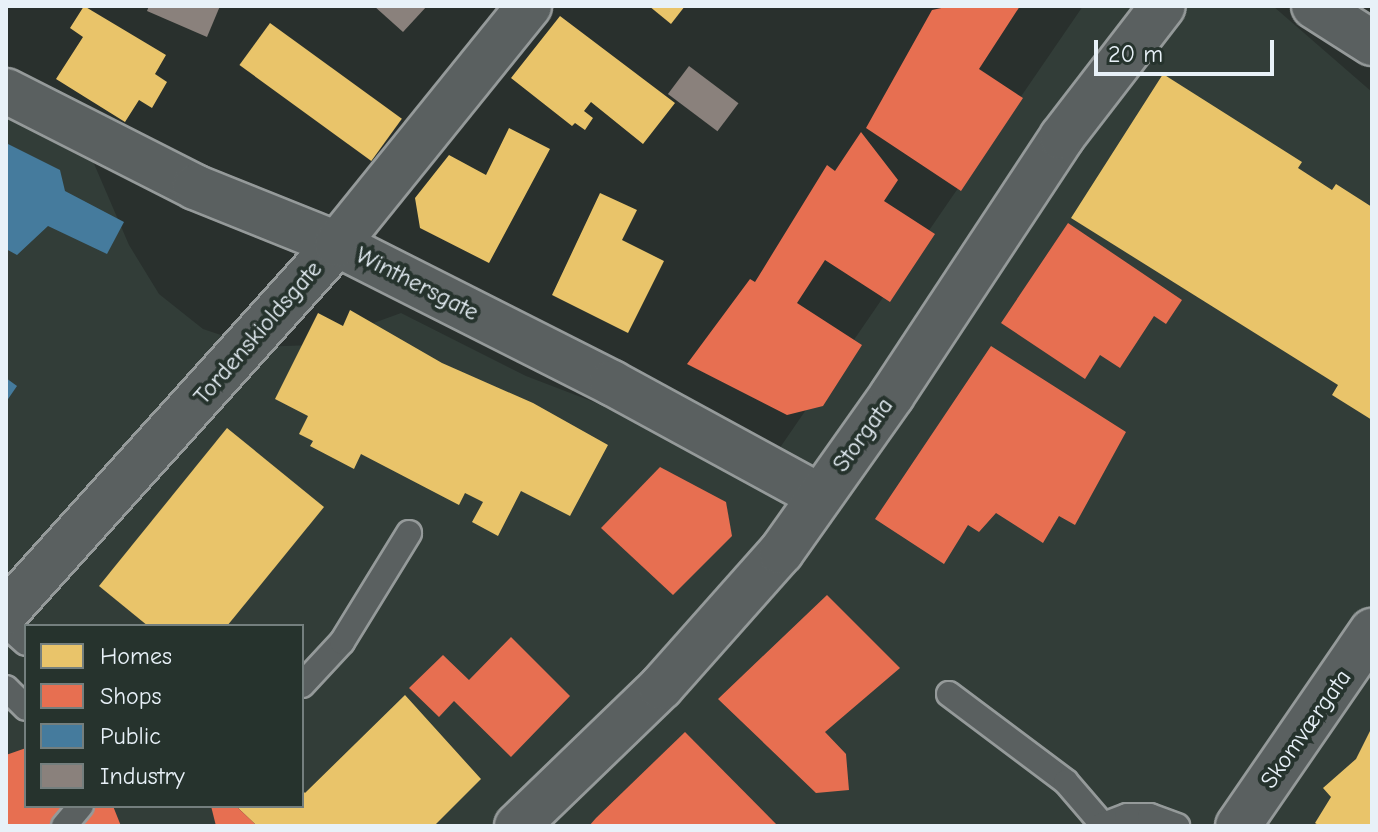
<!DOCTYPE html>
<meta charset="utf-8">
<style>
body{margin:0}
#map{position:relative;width:1378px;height:832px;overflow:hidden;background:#29302d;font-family:"Comic Neue",sans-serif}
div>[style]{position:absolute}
.built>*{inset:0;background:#323d38}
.homes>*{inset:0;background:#e9c46a;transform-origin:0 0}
.shops>*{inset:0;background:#e76f51}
.public>*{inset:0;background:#457b9d}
.industry>*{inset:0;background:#8a817c;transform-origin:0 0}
.roads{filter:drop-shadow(2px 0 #959a9a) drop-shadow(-2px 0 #959a9a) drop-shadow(0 2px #959a9a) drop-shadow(0 -2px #959a9a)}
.lane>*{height:24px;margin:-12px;padding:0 12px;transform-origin:12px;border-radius:12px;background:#5a6060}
.street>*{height:44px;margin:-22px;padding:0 22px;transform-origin:22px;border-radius:22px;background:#5a6060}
.secondary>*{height:44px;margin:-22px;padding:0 22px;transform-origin:22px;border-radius:22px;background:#5a6060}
.primary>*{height:44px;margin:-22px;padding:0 22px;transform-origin:22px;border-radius:22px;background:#5a6060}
span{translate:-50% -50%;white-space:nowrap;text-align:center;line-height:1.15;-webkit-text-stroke:8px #26332d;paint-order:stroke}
.street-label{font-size:24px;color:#e8f1f8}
.frame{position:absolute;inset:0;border:8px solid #e8f1f8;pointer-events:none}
.legend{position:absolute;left:24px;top:624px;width:280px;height:184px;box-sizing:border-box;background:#26332d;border:2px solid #747f7e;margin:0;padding:10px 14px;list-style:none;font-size:24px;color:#e8f1f8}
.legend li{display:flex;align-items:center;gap:16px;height:40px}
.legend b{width:40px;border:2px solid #747f7e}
.scale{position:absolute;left:1094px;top:40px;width:180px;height:36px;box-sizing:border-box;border:4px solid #e8f1f8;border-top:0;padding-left:10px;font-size:24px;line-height:28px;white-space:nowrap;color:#e8f1f8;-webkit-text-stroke:6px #26332d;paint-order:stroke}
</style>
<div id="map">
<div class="built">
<i style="clip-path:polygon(evenodd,1083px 6px,1273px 6px,1372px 92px,1372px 826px,6px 826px,6px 115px,92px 159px,129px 245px,159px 294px,203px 329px,257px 347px,313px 345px,401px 313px,526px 376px,766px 468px,1083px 6px,26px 626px,302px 626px,302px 806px,26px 806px,26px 626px)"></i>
</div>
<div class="homes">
<i style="clip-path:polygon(84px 6px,166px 55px,155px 74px,167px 82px,152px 108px,139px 100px,125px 122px,56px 79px,83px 37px,70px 28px)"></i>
<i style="clip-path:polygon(649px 6px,685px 6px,671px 24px)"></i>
<i style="clip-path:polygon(560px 16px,675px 103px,643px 144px,591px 102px,584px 111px,593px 118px,585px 130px,575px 123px,572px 126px,511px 78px)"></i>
<i style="left:270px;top:23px;width:163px;height:52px;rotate:36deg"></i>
<i style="clip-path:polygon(1163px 74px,1302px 162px,1298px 168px,1332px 190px,1336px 184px,1372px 207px,1372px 420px,1332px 395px,1338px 385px,1071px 218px)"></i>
<i style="clip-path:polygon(509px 128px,550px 149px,489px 263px,420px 228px,415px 198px,449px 155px,486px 175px)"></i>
<i style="clip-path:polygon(600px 193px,637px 210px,622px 240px,664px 261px,628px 333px,552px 295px)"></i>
<i style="clip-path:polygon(350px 310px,442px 363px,533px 403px,608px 445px,570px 516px,521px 491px,498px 536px,472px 522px,483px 502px,465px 493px,459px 505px,361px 454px,354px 469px,310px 446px,313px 441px,299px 434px,308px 416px,275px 399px,318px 313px,343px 326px)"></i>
<i style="clip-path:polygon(227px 428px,324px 507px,227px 626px,148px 626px,99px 586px)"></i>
<i style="clip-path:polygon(405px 695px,481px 779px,434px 826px,257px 826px,236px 806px,302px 806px,302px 790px,305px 793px)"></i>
<i style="clip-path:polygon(1372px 727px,1372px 826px,1320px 826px,1315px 823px,1331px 797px,1323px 788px,1356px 759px)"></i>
</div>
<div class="shops">
<i style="clip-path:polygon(951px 6px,1020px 6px,979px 69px,1023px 98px,961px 191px,866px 128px,932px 10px)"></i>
<i style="clip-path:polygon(861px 132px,898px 180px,884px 201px,935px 234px,890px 302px,825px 260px,797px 303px,862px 345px,823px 406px,787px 415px,687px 364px,750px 279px,755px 282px,827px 165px,835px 171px)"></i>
<i style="clip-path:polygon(1068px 223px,1182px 300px,1166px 324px,1154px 316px,1120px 368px,1100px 355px,1085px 379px,1001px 323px)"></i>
<i style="clip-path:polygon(991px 346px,1126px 432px,1075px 525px,1059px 516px,1043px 543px,996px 513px,979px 532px,968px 525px,944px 564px,875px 519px)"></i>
<i style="clip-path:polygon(660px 467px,726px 502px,732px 536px,673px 595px,601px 528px)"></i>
<i style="clip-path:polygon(827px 595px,900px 668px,825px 732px,846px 754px,849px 790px,816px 793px,718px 699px)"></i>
<i style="clip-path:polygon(511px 637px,570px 696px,511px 757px,454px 701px,439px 717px,409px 688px,443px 655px,469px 680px)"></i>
<i style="clip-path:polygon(685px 732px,778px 826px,589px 826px,596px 818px)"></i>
<i style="clip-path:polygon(26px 748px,26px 806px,113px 806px,121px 826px,6px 826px,6px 755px)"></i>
<i style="clip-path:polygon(211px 806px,236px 806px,257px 826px,216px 826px)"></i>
</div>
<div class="public">
<i style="clip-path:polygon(6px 143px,60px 170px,65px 191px,124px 222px,107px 254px,48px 226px,17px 255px,6px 249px)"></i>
<i style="clip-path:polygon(6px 378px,17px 386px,6px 402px)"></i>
</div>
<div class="industry">
<i style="clip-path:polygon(149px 6px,220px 6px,207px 37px,147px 11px)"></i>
<i style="clip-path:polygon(374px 6px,427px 6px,403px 32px)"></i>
<i style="left:689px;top:66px;width:62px;height:35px;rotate:37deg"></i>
</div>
<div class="roads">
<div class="lane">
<i style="left:6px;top:625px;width:27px;rotate:42deg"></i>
<i style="left:302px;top:685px;width:59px;rotate:-47.1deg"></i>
<i style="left:342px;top:642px;width:128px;rotate:-58.4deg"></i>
<i style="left:6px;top:688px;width:28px;rotate:45deg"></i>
<i style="left:949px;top:694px;width:146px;rotate:36.9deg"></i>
<i style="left:1066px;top:782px;width:57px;rotate:49.3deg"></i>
<i style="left:64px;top:826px;width:26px;rotate:-50deg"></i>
<i style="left:1101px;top:826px;width:28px;rotate:-21deg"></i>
<i style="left:1127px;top:816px;width:23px"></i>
<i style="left:1150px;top:816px;width:29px;rotate:20deg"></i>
</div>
<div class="street">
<i style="left:6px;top:91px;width:212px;rotate:26.9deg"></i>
<i style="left:195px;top:187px;width:153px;rotate:21.9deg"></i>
<i style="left:337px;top:244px;width:308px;rotate:26.8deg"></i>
<i style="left:612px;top:383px;width:236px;rotate:28.6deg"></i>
<i style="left:6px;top:612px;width:495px;rotate:-48deg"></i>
<i style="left:337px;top:244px;width:306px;rotate:-51.1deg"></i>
</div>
<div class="secondary">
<i style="left:517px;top:826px;width:200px;rotate:-44deg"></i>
<i style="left:661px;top:687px;width:181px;rotate:-48.4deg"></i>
<i style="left:781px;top:552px;width:192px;rotate:-54.7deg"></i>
<i style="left:892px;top:395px;width:309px;rotate:-56.6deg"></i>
<i style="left:1062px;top:137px;width:165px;rotate:-52.4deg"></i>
<i style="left:1238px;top:826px;width:237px;rotate:-55.5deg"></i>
</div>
<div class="primary">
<i style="left:1314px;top:6px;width:69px;rotate:32.5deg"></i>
</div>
</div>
<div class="street-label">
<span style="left:417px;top:284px;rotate:27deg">Winthersgate</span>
<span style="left:258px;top:333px;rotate:-49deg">Tordenskioldsgate</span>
<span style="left:863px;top:435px;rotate:-54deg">Storgata</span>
<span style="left:1306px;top:729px;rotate:-55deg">Skomværgata</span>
</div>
<div class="frame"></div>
<ul class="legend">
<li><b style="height:22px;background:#e9c46a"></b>Homes</li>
<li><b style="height:22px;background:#e76f51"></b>Shops</li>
<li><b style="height:22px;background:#457b9d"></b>Public</li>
<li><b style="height:22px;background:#8a817c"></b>Industry</li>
</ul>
<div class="scale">20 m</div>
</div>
